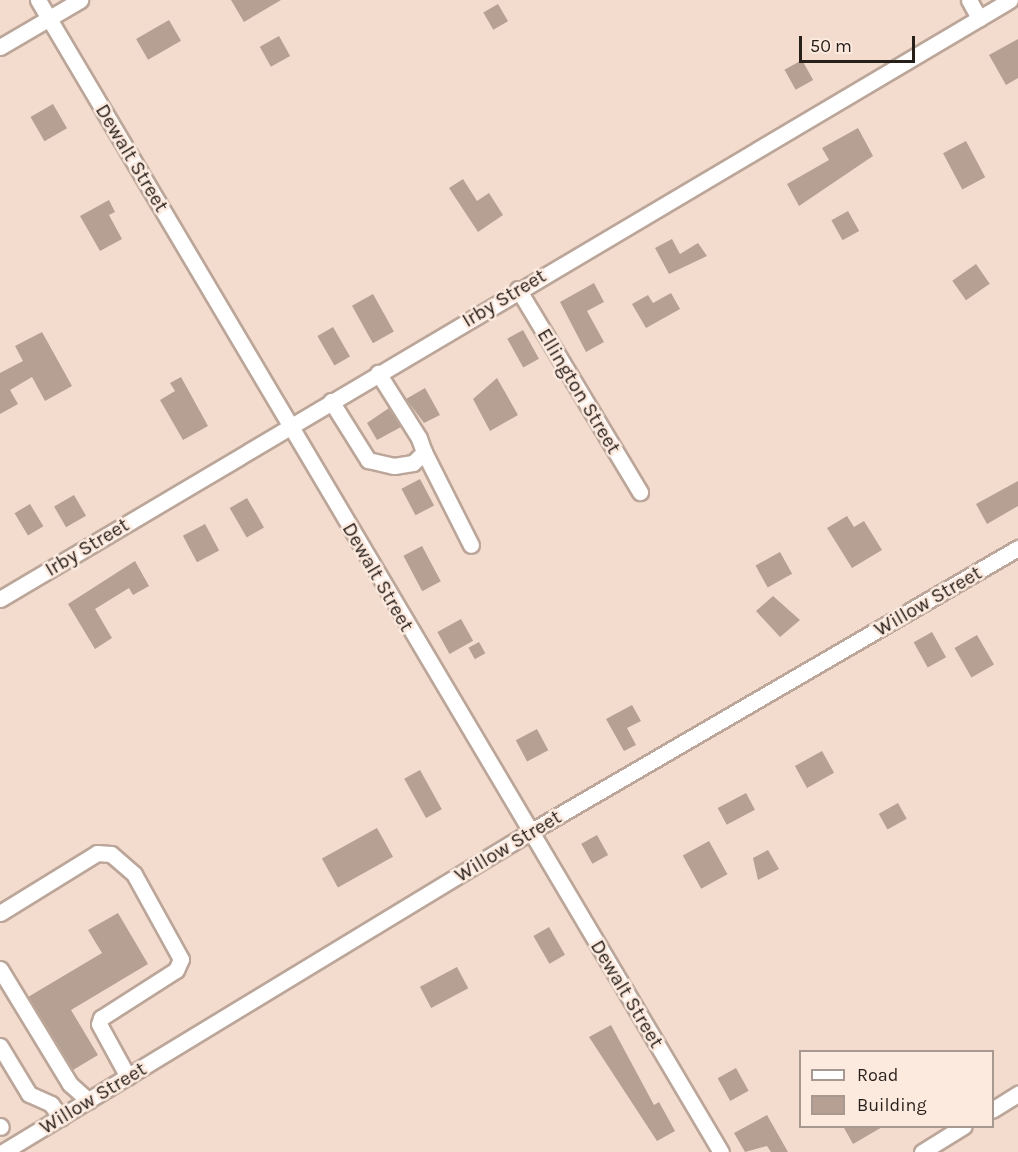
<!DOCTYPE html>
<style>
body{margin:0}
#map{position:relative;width:1018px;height:1152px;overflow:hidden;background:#f3dcce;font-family:Karla,sans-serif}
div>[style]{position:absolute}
.building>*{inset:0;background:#b5a093;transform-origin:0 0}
.roads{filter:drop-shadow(2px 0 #bba699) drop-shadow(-2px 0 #bba699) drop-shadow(0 2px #bba699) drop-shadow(0 -2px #bba699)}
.minor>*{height:15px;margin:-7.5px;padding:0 7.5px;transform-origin:7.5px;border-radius:7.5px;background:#fff}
span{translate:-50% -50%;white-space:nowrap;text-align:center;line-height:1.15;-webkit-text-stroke:5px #fdeadf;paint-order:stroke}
.street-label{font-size:20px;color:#271f1a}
.legend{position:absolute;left:799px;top:1050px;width:195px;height:78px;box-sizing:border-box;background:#fdeadf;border:2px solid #a79990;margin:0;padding:8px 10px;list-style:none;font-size:18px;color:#271f1a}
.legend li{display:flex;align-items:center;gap:12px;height:30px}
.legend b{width:30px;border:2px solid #a79990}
.scale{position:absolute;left:799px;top:36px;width:116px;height:27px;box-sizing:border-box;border:3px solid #271f1a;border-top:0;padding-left:8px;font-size:18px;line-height:21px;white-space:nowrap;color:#271f1a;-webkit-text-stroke:4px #fdeadf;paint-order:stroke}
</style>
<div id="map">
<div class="building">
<i style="clip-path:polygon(231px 0,281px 0,244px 22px)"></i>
<i style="left:498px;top:4px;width:20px;height:17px;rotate:60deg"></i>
<i style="left:169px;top:20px;width:24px;height:38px;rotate:60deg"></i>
<i style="left:279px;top:36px;width:23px;height:22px;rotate:61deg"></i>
<i style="clip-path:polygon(1018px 39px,1018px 78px,1006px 85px,989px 55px)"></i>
<i style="left:802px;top:60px;width:23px;height:20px;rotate:61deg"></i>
<i style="left:53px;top:104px;width:28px;height:26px;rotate:60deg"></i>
<i style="clip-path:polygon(858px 128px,873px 156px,799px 206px,787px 184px,829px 160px,822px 148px)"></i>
<i style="left:966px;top:141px;width:41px;height:26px;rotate:62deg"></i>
<i style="clip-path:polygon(463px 179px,477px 201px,489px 193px,503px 215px,478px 232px,449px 188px)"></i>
<i style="clip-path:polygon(109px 200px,115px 212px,109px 215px,122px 239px,100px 251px,80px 216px)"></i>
<i style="left:848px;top:211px;width:23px;height:19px;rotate:61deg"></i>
<i style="clip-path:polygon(672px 239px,680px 254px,698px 243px,707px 256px,669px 274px,655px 248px)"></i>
<i style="left:976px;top:264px;width:24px;height:29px;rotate:55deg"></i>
<i style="clip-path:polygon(594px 283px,604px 302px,587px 311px,604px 342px,586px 352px,560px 302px)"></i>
<i style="clip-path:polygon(671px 293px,680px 309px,646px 328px,632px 304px,648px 295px,653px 303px)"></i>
<i style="left:373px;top:294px;width:43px;height:24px;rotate:61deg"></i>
<i style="left:333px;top:327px;width:34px;height:18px;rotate:60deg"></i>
<i style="left:523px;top:330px;width:33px;height:18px;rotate:61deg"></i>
<i style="clip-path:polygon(42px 332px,72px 386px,45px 401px,32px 377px,10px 390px,18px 404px,0 414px,0 373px,23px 361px,15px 346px)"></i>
<i style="clip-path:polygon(181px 377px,208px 426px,183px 440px,160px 400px,175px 391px,170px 383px)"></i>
<i style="clip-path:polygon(497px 378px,518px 415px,490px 431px,473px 399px)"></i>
<i style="clip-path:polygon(425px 388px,440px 415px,424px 423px,406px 399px)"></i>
<i style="clip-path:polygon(389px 408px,401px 427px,377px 440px,367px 423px)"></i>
<i style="left:420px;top:479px;width:30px;height:21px;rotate:62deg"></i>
<i style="clip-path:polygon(1018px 481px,1018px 506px,987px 524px,976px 504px)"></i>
<i style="left:74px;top:495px;width:24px;height:23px;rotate:60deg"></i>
<i style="left:247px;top:498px;width:34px;height:20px;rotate:60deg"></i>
<i style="left:30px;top:504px;width:26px;height:18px;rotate:59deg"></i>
<i style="clip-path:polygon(847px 516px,854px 527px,864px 521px,882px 550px,852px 568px,827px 528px)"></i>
<i style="left:205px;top:524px;width:30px;height:25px;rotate:62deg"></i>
<i style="left:422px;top:546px;width:40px;height:21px;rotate:62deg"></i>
<i style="left:780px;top:552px;width:25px;height:28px;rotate:61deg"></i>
<i style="clip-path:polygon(135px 561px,149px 586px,133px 595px,129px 588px,95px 609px,112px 638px,95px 649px,68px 604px)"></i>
<i style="clip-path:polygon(773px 596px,800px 620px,780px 637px,756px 611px)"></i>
<i style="left:461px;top:619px;width:25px;height:27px;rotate:61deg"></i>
<i style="left:932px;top:632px;width:29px;height:21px;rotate:61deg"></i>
<i style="left:977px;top:635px;width:34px;height:26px;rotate:60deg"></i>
<i style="left:479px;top:642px;width:13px;height:12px;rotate:61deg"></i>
<i style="clip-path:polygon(632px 705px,641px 721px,627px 728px,636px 745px,624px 751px,606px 719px)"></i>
<i style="left:537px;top:729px;width:24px;height:24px;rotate:62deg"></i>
<i style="left:822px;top:751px;width:25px;height:31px;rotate:61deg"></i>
<i style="left:420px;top:770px;width:45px;height:18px;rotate:61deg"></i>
<i style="left:746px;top:793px;width:19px;height:32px;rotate:62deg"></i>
<i style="left:898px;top:803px;width:18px;height:22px;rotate:61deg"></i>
<i style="left:377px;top:828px;width:33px;height:63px;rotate:61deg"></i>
<i style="left:597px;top:835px;width:23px;height:18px;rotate:61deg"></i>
<i style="left:709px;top:841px;width:38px;height:30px;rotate:61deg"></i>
<i style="clip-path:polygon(768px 850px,779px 869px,758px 880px,753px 858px)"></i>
<i style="clip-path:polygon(118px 913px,148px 964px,71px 1010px,98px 1055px,73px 1070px,28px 997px,102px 953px,88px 930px)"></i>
<i style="left:549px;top:927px;width:32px;height:18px;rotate:60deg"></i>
<i style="left:457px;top:967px;width:24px;height:42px;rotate:62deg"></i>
<i style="clip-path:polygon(611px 1025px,654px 1105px,659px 1102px,675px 1131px,657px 1141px,589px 1037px)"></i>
<i style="left:736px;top:1068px;width:26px;height:21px;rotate:61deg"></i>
<i style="clip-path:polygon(767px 1115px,788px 1152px,771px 1152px,767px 1146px,745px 1152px,734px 1133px)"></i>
<i style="clip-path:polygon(843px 1126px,884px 1126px,853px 1144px)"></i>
</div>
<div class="roads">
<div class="minor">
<i style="left:38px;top:0;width:1339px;rotate:59.34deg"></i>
<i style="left:969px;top:0;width:21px;rotate:61deg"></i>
<i style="left:0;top:47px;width:93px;rotate:-30.4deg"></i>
<i style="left:518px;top:289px;width:237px;rotate:59deg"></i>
<i style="left:331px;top:401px;width:70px;rotate:57.9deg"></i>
<i style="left:368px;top:460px;width:27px;rotate:13deg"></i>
<i style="left:394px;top:466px;width:19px;rotate:-9deg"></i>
<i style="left:413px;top:463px;width:16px;rotate:-45deg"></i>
<i style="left:424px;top:452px;width:15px;rotate:-110deg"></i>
<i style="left:419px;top:438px;width:77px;rotate:-122.2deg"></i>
<i style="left:424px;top:452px;width:104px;rotate:63.2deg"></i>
<i style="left:0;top:599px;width:1174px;rotate:-30.67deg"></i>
<i style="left:0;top:913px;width:114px;rotate:-31.7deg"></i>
<i style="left:97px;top:853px;width:14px;rotate:4deg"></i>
<i style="left:111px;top:854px;width:30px;rotate:41deg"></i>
<i style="left:134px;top:874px;width:97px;rotate:61.1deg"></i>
<i style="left:181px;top:959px;width:12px;rotate:114deg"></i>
<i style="left:176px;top:970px;width:89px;rotate:147.4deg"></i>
<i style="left:101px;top:1018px;width:6px;rotate:108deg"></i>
<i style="left:99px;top:1024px;width:60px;rotate:61.3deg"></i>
<i style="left:0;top:969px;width:135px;rotate:58.7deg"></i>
<i style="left:70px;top:1084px;width:25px;rotate:42deg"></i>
<i style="left:0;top:1046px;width:56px;rotate:58.9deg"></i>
<i style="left:29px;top:1094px;width:24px;rotate:24deg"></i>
<i style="left:51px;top:1104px;width:17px;rotate:54deg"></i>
<i style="left:992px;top:1110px;width:31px;rotate:-32deg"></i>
<i style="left:0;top:1126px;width:1px;rotate:45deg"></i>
<i style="left:3px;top:1152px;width:617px;rotate:-31.27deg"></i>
<i style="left:530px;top:832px;width:565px;rotate:-30.2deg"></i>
<i style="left:922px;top:1152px;width:49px;rotate:-31.8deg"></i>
</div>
</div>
<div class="street-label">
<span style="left:132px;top:158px;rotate:59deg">Dewalt Street</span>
<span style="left:504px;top:298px;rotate:-31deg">Irby Street</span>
<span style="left:579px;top:391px;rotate:59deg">Ellington Street</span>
<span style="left:87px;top:547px;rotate:-31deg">Irby Street</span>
<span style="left:378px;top:577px;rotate:60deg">Dewalt Street</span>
<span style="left:928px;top:601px;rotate:-30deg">Willow Street</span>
<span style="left:508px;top:846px;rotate:-31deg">Willow Street</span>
<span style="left:627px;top:994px;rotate:59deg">Dewalt Street</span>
<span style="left:93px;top:1098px;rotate:-31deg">Willow Street</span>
</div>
<ul class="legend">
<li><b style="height:8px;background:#fff"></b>Road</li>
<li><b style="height:16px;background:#b5a093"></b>Building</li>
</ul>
<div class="scale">50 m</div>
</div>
